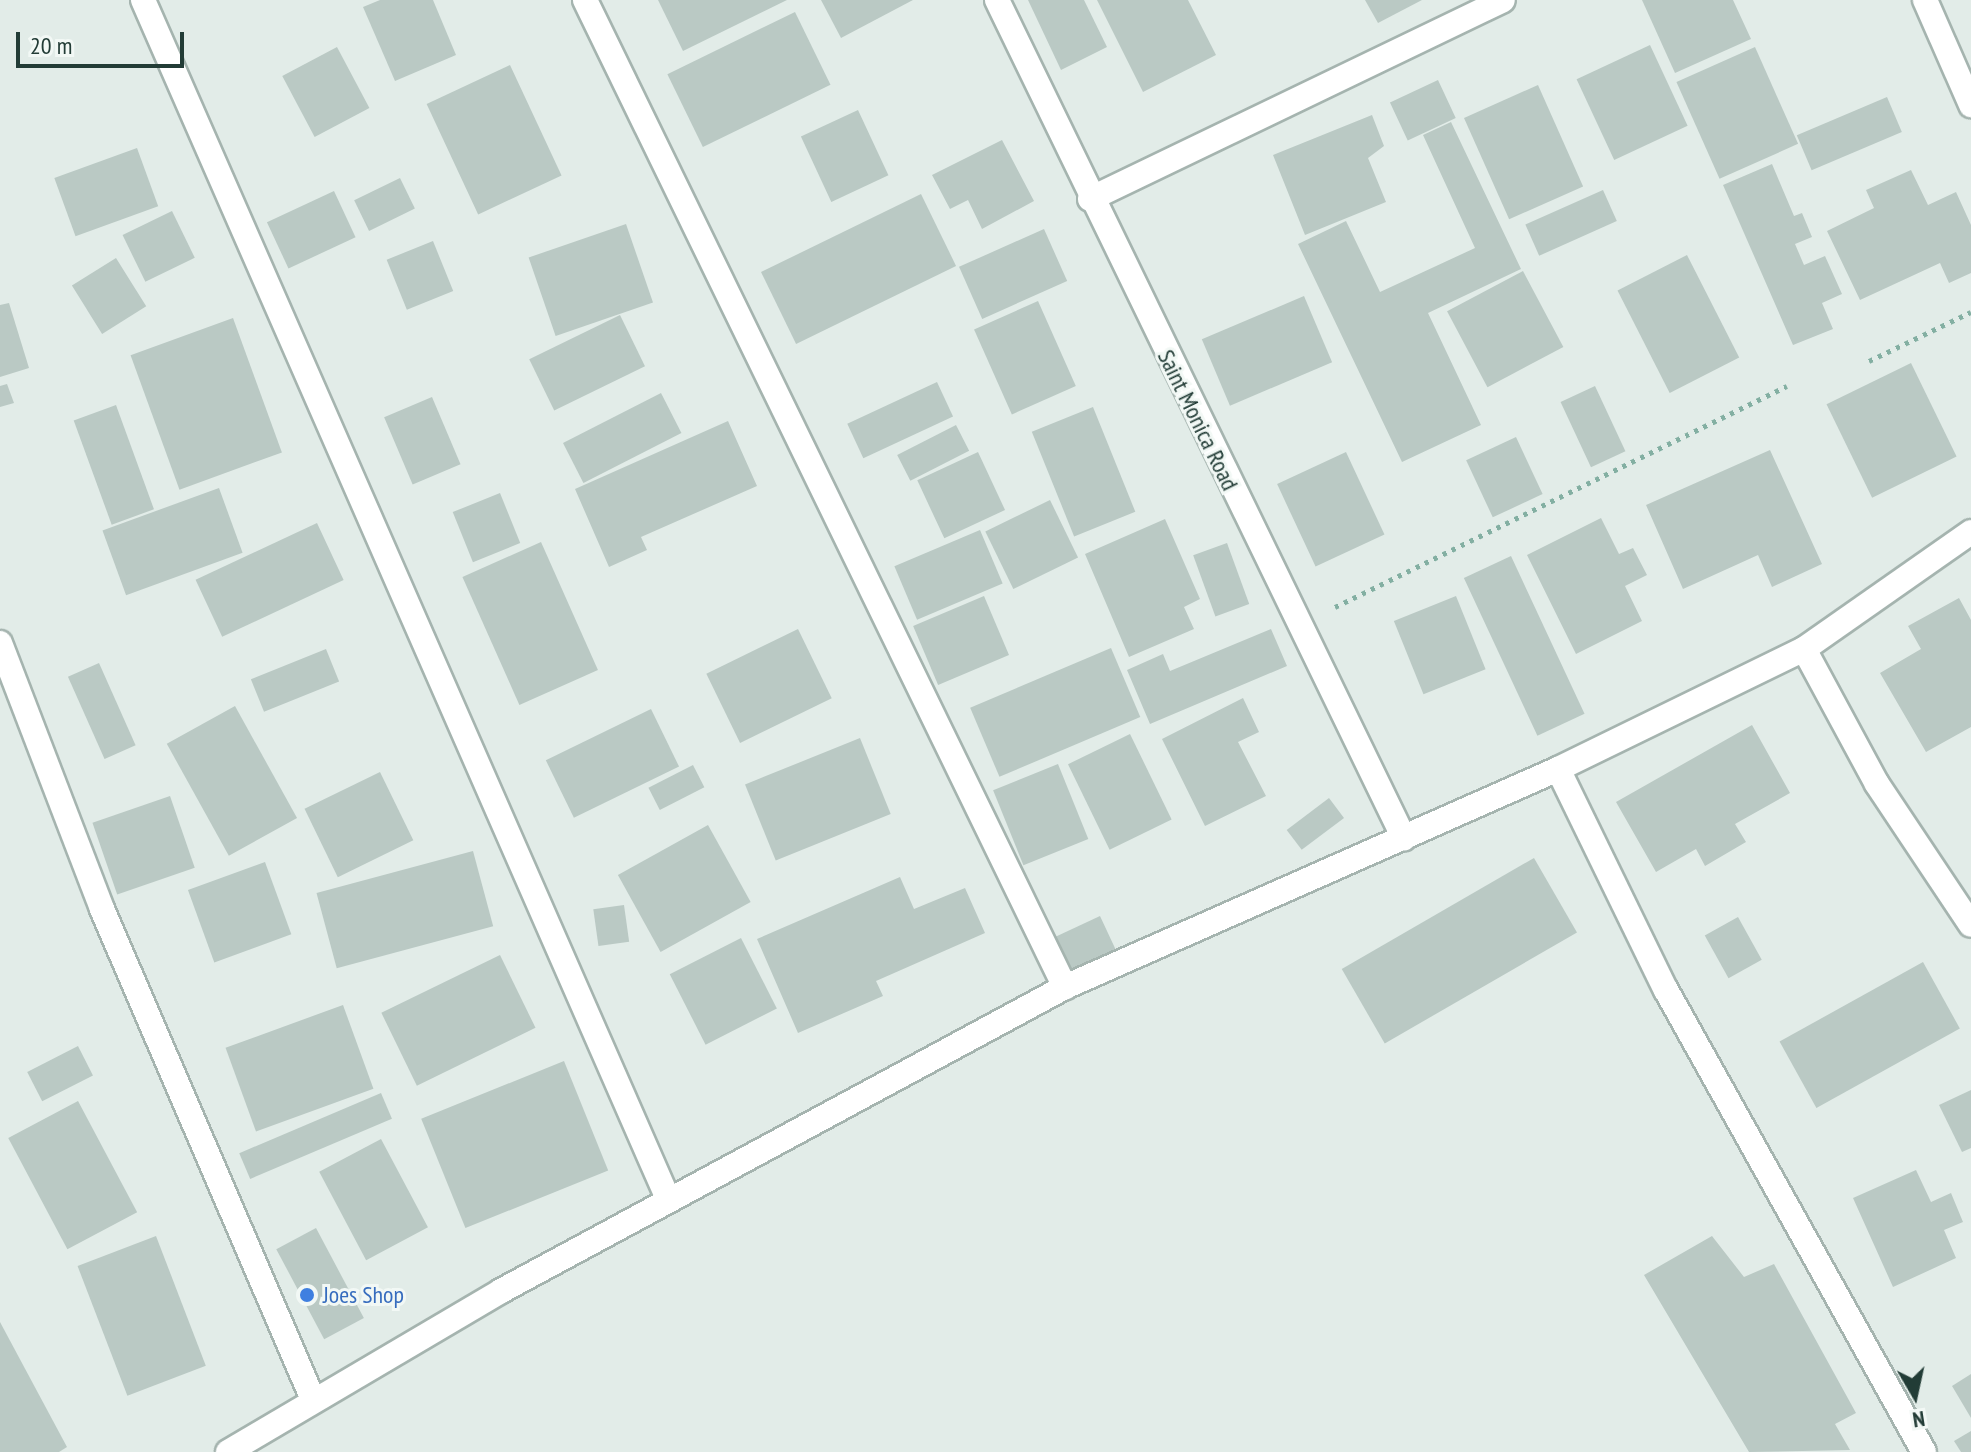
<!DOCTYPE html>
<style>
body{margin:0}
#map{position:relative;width:1971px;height:1452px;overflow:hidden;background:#e2ece8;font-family:"PT Sans Narrow",sans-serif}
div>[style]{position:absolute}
.building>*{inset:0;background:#bac9c4;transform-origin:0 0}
.path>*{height:5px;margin-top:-2.5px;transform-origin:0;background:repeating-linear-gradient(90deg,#83afa2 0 4px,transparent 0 10px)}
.roads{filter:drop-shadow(2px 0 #a5b4af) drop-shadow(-2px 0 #a5b4af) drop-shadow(0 2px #a5b4af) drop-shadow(0 -2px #a5b4af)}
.minor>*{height:24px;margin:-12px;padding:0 12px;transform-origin:12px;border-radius:12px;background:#fff}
.dots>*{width:22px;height:22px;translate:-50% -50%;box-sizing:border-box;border:4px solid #f2f8f5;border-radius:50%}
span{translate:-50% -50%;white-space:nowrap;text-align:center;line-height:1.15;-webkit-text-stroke:6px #f2f8f5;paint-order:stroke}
.street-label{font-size:24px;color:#223c36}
.shop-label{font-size:24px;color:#366cbe}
.left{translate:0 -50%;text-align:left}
.north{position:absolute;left:1875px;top:1356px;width:80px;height:80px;-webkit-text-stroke:6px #f2f8f5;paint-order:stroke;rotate:171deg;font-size:22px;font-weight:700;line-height:32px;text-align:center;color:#223c36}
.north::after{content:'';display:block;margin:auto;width:28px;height:36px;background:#223c36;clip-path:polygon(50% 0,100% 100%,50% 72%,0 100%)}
.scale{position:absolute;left:16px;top:32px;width:168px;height:36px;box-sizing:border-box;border:4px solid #223c36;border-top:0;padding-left:10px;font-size:24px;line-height:28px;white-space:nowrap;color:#223c36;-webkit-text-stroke:6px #f2f8f5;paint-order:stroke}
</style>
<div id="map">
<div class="building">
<i style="clip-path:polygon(380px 0,433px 0,456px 55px,395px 81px,363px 7px)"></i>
<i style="clip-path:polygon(658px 0,787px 0,683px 51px)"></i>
<i style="clip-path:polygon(821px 0,913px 0,841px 38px)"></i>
<i style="clip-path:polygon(1028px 0,1084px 0,1107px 47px,1061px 70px)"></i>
<i style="clip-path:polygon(1097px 0,1188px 0,1216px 55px,1143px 92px)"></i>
<i style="clip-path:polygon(1365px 0,1422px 0,1378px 23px)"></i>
<i style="clip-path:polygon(1642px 0,1733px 0,1751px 39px,1675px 73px)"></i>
<i style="left:795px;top:12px;width:81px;height:142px;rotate:64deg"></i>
<i style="left:1650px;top:45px;width:89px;height:81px;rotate:65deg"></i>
<i style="left:337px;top:47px;width:69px;height:62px;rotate:62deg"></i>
<i style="left:1755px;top:47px;width:106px;height:86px;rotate:66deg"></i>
<i style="left:510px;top:65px;width:122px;height:92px;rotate:65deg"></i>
<i style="left:1438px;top:80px;width:42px;height:53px;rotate:65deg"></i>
<i style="left:1538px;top:85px;width:111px;height:81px;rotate:66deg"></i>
<i style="left:1887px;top:97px;width:38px;height:98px;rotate:67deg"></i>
<i style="left:858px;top:110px;width:72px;height:63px;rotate:65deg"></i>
<i style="clip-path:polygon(1372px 115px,1384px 146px,1368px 158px,1386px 202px,1305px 235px,1273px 155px)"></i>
<i style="clip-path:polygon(1451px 122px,1521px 269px,1428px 313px,1481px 425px,1402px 462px,1298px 244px,1346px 221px,1380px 292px,1475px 248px,1423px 135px)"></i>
<i style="clip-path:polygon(1002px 140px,1034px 201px,982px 229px,968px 200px,950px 209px,932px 175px)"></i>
<i style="left:137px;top:148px;width:62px;height:88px;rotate:70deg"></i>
<i style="clip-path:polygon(1772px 164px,1794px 216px,1802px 213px,1812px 237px,1795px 244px,1804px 265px,1825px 256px,1842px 294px,1822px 303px,1833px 329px,1793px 345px,1723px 185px)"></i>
<i style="clip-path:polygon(1911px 170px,1928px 205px,1956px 192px,1971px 225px,1971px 273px,1949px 283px,1940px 263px,1860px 300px,1827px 231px,1874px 208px,1866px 190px)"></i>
<i style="left:400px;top:178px;width:34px;height:51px;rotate:64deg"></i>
<i style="left:1603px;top:190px;width:34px;height:85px;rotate:66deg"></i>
<i style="left:334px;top:191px;width:51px;height:74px;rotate:65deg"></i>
<i style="left:921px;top:194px;width:80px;height:178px;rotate:64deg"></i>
<i style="left:172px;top:211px;width:52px;height:55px;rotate:64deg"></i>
<i style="left:626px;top:224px;width:83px;height:103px;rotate:71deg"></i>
<i style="left:1044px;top:229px;width:57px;height:93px;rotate:66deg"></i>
<i style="left:433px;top:241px;width:54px;height:50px;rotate:68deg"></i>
<i style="left:1687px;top:255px;width:115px;height:78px;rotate:63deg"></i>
<i style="left:116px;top:258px;width:57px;height:52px;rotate:58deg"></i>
<i style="left:1523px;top:271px;width:86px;height:86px;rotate:62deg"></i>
<i style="left:1304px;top:296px;width:72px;height:111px;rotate:67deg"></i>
<i style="left:1038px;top:301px;width:93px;height:70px;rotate:66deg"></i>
<i style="clip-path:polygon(9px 303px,29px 368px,0 377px,0 305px)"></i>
<i style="left:620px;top:315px;width:57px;height:101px;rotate:64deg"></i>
<i style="left:233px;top:318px;width:143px;height:109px;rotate:70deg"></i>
<i style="left:1911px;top:363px;width:104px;height:94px;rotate:64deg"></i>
<i style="left:937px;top:382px;width:38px;height:99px;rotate:65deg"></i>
<i style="clip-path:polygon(7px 384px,14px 403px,0 407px,0 386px)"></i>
<i style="left:1595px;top:386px;width:72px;height:38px;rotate:65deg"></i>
<i style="left:661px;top:393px;width:45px;height:110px;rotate:63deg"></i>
<i style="left:432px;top:397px;width:73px;height:52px;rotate:67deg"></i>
<i style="left:116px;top:405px;width:111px;height:45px;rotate:70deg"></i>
<i style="left:1093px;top:407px;width:113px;height:66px;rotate:68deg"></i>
<i style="clip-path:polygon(728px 421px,757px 486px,641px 537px,647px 550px,609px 567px,575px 489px)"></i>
<i style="left:956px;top:425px;width:29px;height:66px;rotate:63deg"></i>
<i style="left:1516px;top:437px;width:63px;height:55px;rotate:65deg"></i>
<i style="clip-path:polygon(1770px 450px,1822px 564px,1772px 587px,1758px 555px,1683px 589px,1646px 505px)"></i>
<i style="left:978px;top:452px;width:64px;height:67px;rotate:65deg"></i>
<i style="left:1346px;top:452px;width:91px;height:76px;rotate:65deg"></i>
<i style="left:219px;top:488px;width:69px;height:124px;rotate:70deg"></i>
<i style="left:500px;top:493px;width:54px;height:51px;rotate:68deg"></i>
<i style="left:1050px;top:500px;width:64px;height:72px;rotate:64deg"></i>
<i style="clip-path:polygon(1601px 518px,1619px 554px,1633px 548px,1647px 575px,1625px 586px,1642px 621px,1576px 654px,1527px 555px)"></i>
<i style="clip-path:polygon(1165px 519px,1200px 599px,1184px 607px,1194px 629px,1129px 657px,1085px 554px)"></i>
<i style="left:317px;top:523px;width:63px;height:134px;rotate:65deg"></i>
<i style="left:980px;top:530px;width:58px;height:93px;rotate:67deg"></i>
<i style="left:541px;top:542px;width:140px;height:86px;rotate:66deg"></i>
<i style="left:1227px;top:543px;width:65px;height:36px;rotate:70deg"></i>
<i style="left:1511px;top:556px;width:174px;height:52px;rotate:65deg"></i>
<i style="left:984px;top:596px;width:64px;height:77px;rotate:67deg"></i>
<i style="left:1456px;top:596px;width:79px;height:67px;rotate:68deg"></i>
<i style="clip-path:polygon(1959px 598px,1971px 620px,1971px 727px,1926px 752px,1880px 673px,1921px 649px,1908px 626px)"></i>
<i style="left:798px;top:629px;width:77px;height:102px;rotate:64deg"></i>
<i style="clip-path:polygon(1271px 629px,1287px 666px,1150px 724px,1127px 670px,1163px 654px,1170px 671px)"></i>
<i style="left:1111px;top:648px;width:75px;height:153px;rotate:67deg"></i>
<i style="left:326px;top:649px;width:35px;height:81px;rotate:68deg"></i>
<i style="left:99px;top:663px;width:90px;height:34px;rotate:66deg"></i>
<i style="clip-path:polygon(1243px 698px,1259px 732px,1238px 742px,1266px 796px,1205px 826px,1162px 739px)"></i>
<i style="left:235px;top:706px;width:128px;height:78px;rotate:61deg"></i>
<i style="left:651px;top:709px;width:64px;height:117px;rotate:64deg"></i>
<i style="clip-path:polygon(1752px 725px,1790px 793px,1735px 824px,1746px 842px,1705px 866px,1696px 849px,1656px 872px,1616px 802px)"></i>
<i style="left:1130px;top:734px;width:95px;height:69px;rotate:64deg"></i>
<i style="left:860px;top:738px;width:82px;height:124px;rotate:68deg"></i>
<i style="left:1058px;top:764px;width:81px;height:70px;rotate:68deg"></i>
<i style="left:693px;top:765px;width:25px;height:50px;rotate:63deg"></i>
<i style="left:380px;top:772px;width:76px;height:84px;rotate:64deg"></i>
<i style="left:170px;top:796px;width:76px;height:82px;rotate:71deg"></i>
<i style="left:1329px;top:798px;width:25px;height:53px;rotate:53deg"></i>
<i style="left:708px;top:825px;width:88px;height:103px;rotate:61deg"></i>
<i style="left:473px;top:851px;width:78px;height:162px;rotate:75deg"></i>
<i style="left:1534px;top:858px;width:86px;height:222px;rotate:60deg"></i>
<i style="left:265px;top:862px;width:77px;height:82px;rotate:70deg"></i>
<i style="clip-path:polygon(900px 877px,914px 909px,965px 888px,985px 933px,876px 981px,883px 996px,798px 1033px,757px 939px)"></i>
<i style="left:624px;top:905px;width:37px;height:31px;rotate:82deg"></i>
<i style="left:1100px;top:916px;width:42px;height:52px;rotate:65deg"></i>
<i style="left:1738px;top:917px;width:49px;height:38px;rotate:61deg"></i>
<i style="left:741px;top:938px;width:79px;height:80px;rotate:63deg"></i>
<i style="left:500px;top:955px;width:81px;height:132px;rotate:64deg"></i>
<i style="left:1923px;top:962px;width:76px;height:164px;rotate:61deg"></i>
<i style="left:343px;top:1005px;width:89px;height:125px;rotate:70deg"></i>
<i style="left:78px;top:1046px;width:33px;height:57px;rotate:63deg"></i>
<i style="left:564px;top:1061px;width:118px;height:154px;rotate:68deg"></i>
<i style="clip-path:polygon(1971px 1090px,1971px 1148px,1962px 1152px,1939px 1105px)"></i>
<i style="left:381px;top:1093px;width:28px;height:154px;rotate:67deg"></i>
<i style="left:78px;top:1101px;width:126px;height:79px;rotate:62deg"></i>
<i style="left:381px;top:1139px;width:100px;height:70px;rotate:62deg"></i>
<i style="clip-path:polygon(1916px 1170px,1931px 1202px,1951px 1193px,1963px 1222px,1944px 1230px,1956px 1258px,1893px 1287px,1853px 1198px)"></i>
<i style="left:316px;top:1228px;width:102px;height:45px;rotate:62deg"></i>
<i style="left:156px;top:1236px;width:139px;height:84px;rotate:69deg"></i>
<i style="clip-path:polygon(1712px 1236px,1744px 1277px,1774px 1264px,1856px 1413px,1835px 1424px,1850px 1450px,1749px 1452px,1644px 1275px)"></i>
<i style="clip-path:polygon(0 1322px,67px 1447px,59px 1452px,0 1452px)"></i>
<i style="clip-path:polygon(1971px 1374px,1971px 1418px,1952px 1386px)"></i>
<i style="clip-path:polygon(1971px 1431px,1971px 1452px,1961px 1452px,1954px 1441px)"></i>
</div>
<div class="path">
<i style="left:1869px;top:361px;width:113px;rotate:-25.7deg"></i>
<i style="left:1335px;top:607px;width:503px;rotate:-26.06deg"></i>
</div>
<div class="roads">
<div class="minor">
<i style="left:143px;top:0;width:1309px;rotate:66.35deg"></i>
<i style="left:585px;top:0;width:1098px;rotate:64.07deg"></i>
<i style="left:997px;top:0;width:932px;rotate:64.1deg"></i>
<i style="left:1925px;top:0;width:115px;rotate:66.3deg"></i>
<i style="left:1090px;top:199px;width:458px;rotate:-25.7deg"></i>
<i style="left:0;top:643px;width:285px;rotate:69deg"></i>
<i style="left:102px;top:909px;width:531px;rotate:66.72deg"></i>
<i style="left:1804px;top:649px;width:204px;rotate:-35deg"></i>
<i style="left:1558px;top:769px;width:246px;rotate:64deg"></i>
<i style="left:1666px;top:990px;width:529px;rotate:60.82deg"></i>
<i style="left:228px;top:1452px;width:317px;rotate:-30.5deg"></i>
<i style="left:501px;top:1291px;width:641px;rotate:-28.32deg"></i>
<i style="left:1065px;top:987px;width:539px;rotate:-23.85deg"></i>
<i style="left:1558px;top:769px;width:274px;rotate:-26deg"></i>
<i style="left:1804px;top:649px;width:153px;rotate:61.6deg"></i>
<i style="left:1877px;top:784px;width:169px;rotate:56.3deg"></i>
</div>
</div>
<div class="dots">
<i style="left:307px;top:1295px;background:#3f7fe0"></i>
</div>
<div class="street-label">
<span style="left:1198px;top:420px;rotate:64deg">Saint Monica Road</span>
</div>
<div class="shop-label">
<span class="left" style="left:323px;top:1295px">Joes Shop</span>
</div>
<div class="north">N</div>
<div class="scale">20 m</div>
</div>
